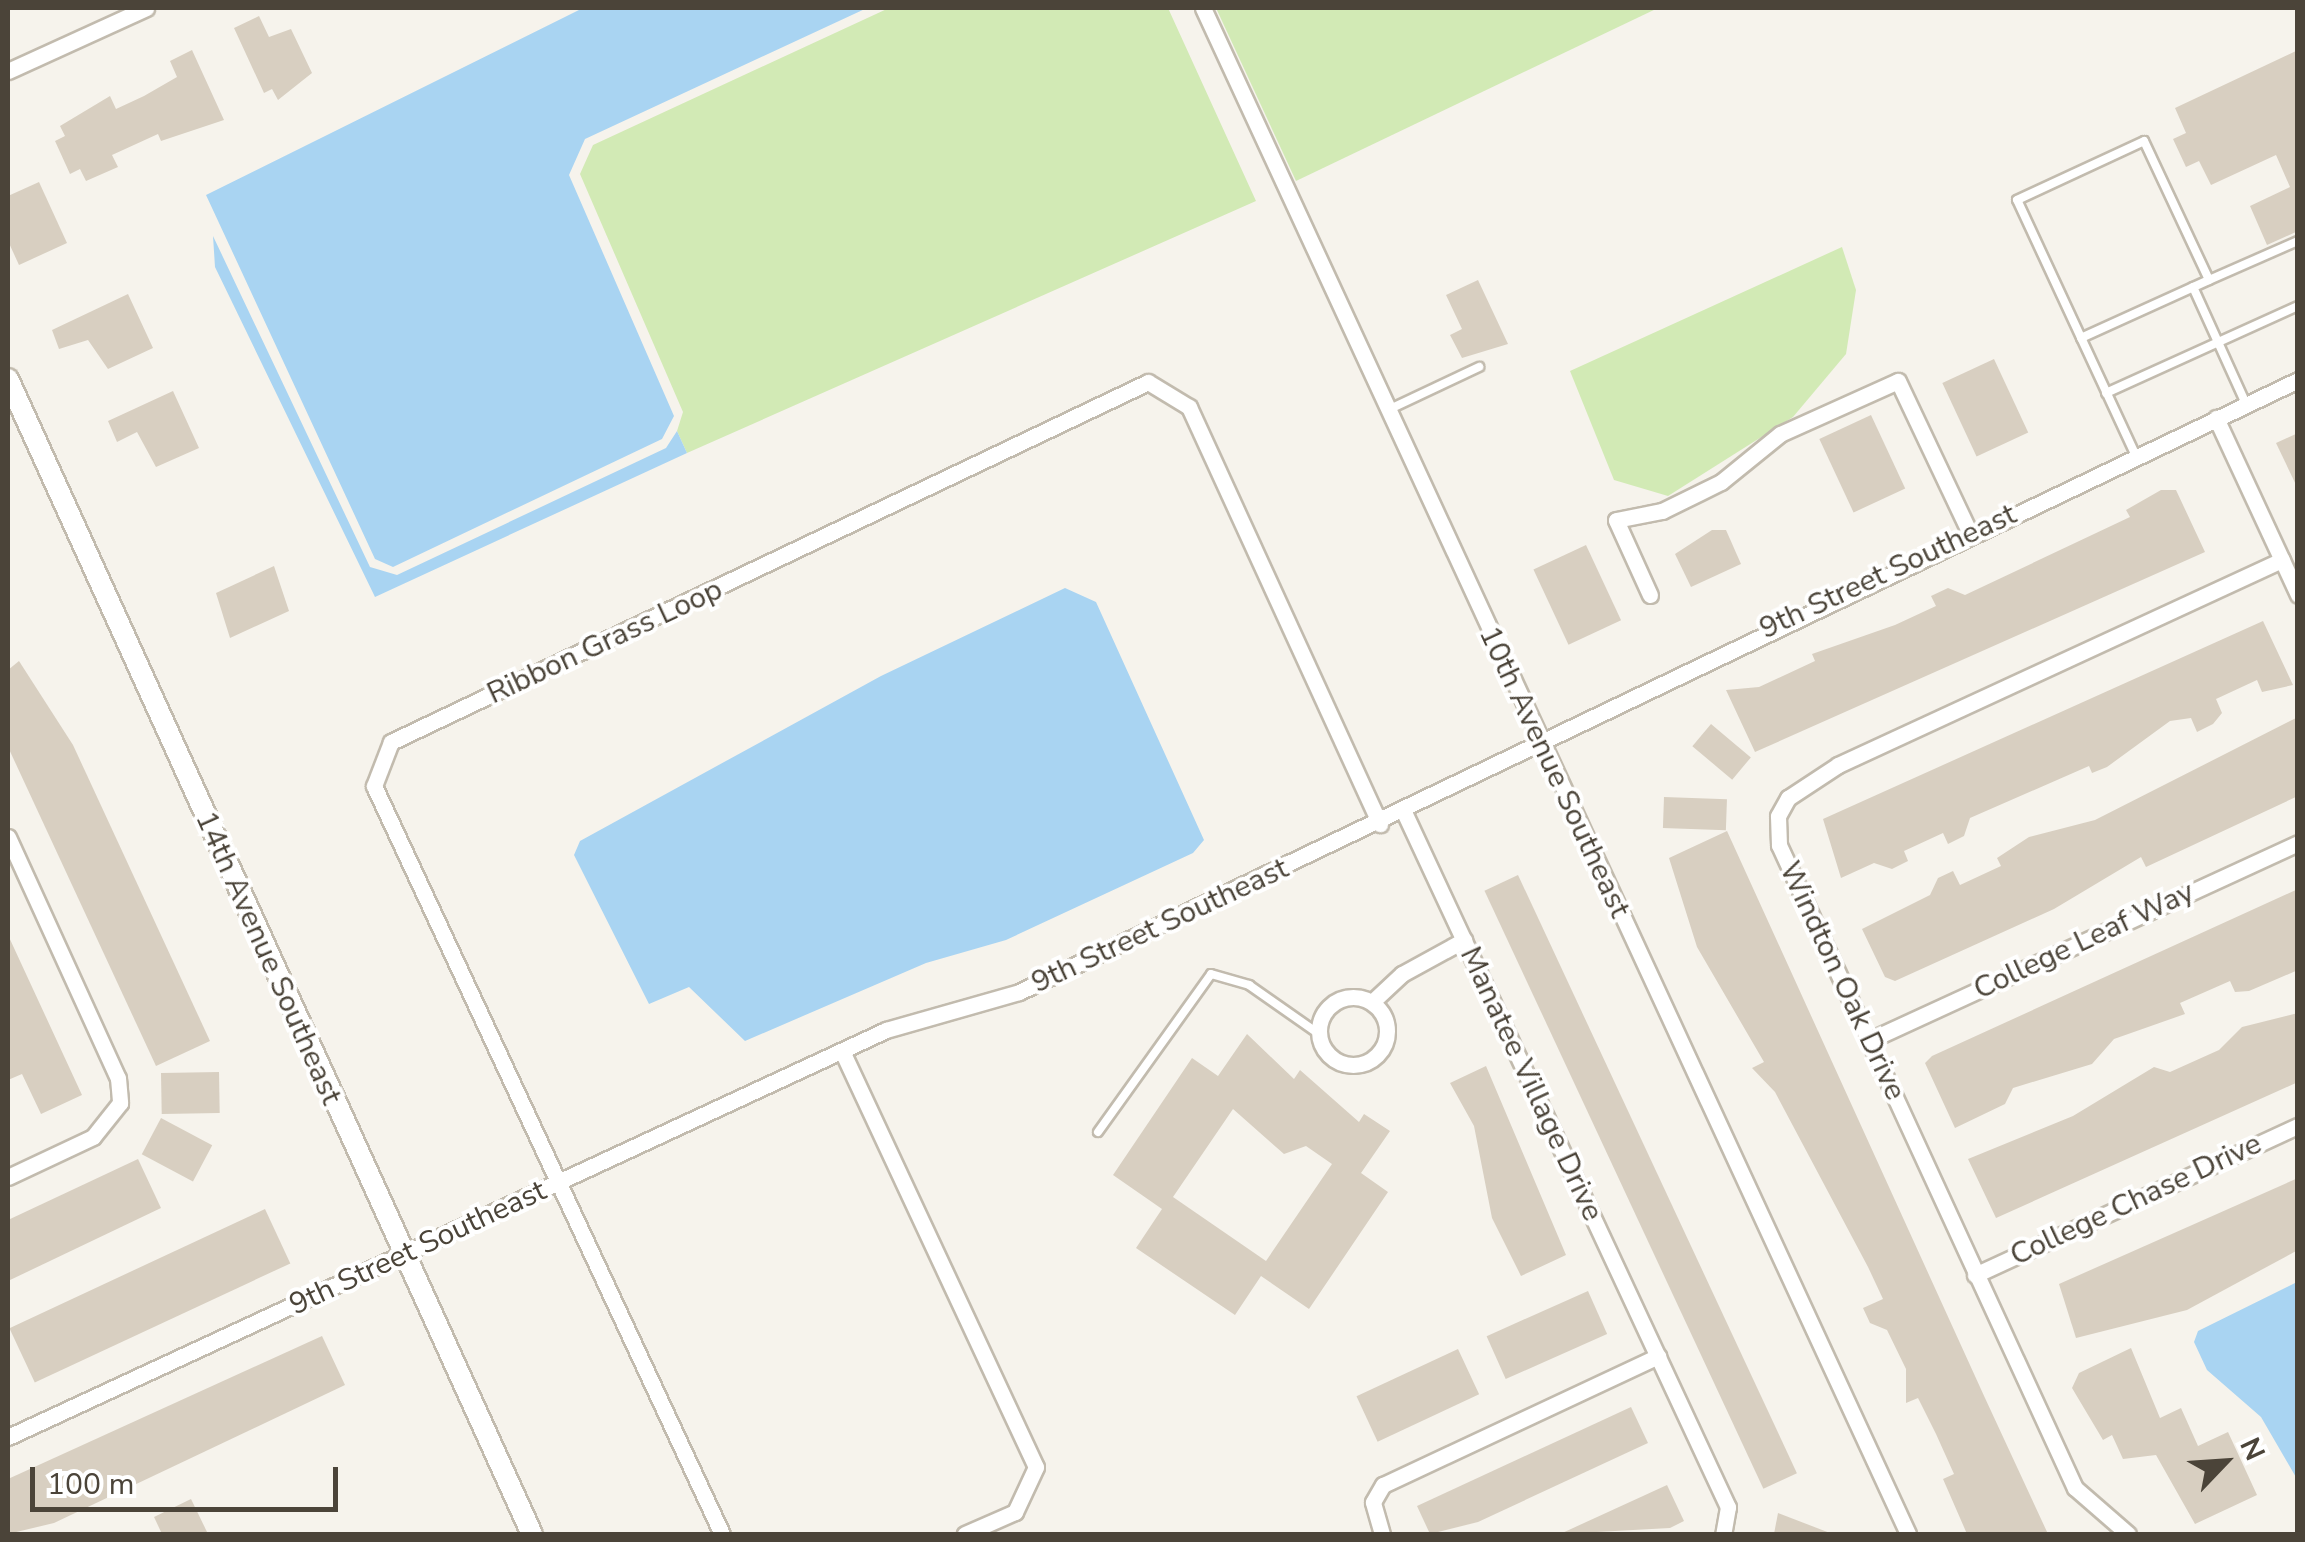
<!DOCTYPE html>
<style>
body{margin:0}
#map{position:relative;width:2305px;height:1542px;overflow:hidden;background:#f6f3ec;font-family:"Nunito Sans",sans-serif}
div>[style]{position:absolute}
.green>*{inset:0;background:#d2eab5}
.water>*{inset:0;background:#a9d4f2}
.building>*{inset:0;background:#d8cfc1;transform-origin:0 0}
.roads{filter:drop-shadow(2px 0 #c2bbae) drop-shadow(-2px 0 #c2bbae) drop-shadow(0 2px #c2bbae) drop-shadow(0 -2px #c2bbae)}
.service>*{height:8px;margin:-4px;padding:0 4px;transform-origin:4px;border-radius:4px;background:#fff}
.minor>*{height:15px;margin:-7.5px;padding:0 7.5px;transform-origin:7.5px;border-radius:7.5px;background:#fff}
.minor>.ring{margin:-7.5px;padding:0;box-sizing:content-box;background:none;border:15px solid #fff;border-radius:50%}
.tertiary>*{height:20px;margin:-10px;padding:0 10px;transform-origin:10px;border-radius:10px;background:#fff}
span{translate:-50% -50%;white-space:nowrap;text-align:center;line-height:1.15;-webkit-text-stroke:8px #fff;paint-order:stroke}
.street-label{font-size:30px;color:#4b4439}
.frame{position:absolute;inset:0;border:10px solid #4b4439;pointer-events:none}
.north{position:absolute;left:2175px;top:1412px;width:100px;height:100px;-webkit-text-stroke:8px #fff;paint-order:stroke;rotate:65deg;font-size:28px;font-weight:700;line-height:40px;text-align:center;color:#4b4439}
.north::after{content:'';display:block;margin:auto;width:35px;height:45px;background:#4b4439;clip-path:polygon(50% 0,100% 100%,50% 72%,0 100%)}
.scale{position:absolute;left:30px;top:1467px;width:308px;height:45px;box-sizing:border-box;border:5px solid #4b4439;border-top:0;padding-left:12px;font-size:30px;line-height:35px;white-space:nowrap;color:#4b4439;-webkit-text-stroke:8px #fff;paint-order:stroke}
</style>
<div id="map">
<div class="green">
<i style="clip-path:polygon(889px 8px,1168px 8px,1256px 201px,687px 453px,677px 431px,683px 412px,580px 174px,593px 145px)"></i>
<i style="clip-path:polygon(1216px 8px,1658px 8px,1296px 181px)"></i>
<i style="clip-path:polygon(1842px 247px,1856px 290px,1846px 354px,1793px 417px,1668px 496px,1614px 480px,1570px 371px)"></i>
</div>
<div class="water">
<i style="clip-path:polygon(583px 8px,867px 8px,585px 139px,569px 175px,674px 416px,662px 439px,393px 567px,375px 559px,206px 195px)"></i>
<i style="clip-path:polygon(213px 236px,370px 567px,397px 575px,666px 448px,677px 431px,687px 453px,375px 597px,215px 267px)"></i>
<i style="clip-path:polygon(1065px 588px,1096px 602px,1204px 840px,1193px 853px,1006px 940px,926px 963px,745px 1041px,689px 987px,649px 1004px,574px 855px,580px 841px,881px 676px)"></i>
<i style="clip-path:polygon(2297px 1282px,2297px 1479px,2261px 1417px,2207px 1370px,2194px 1342px,2198px 1331px)"></i>
</div>
<div class="building">
<i style="clip-path:polygon(259px 16px,269px 37px,291px 29px,312px 73px,278px 100px,272px 89px,264px 93px,234px 28px)"></i>
<i style="clip-path:polygon(192px 50px,224px 120px,161px 141px,158px 134px,112px 155px,118px 167px,86px 181px,80px 169px,70px 174px,55px 141px,65px 136px,60px 126px,110px 96px,116px 109px,144px 96px,177px 77px,170px 61px)"></i>
<i style="clip-path:polygon(2298px 50px,2298px 231px,2267px 245px,2250px 206px,2290px 187px,2276px 155px,2211px 185px,2199px 161px,2186px 167px,2173px 139px,2186px 133px,2175px 108px)"></i>
<i style="clip-path:polygon(39px 182px,67px 243px,19px 265px,8px 241px,8px 196px)"></i>
<i style="clip-path:polygon(1478px 280px,1508px 344px,1462px 358px,1450px 335px,1462px 329px,1446px 295px)"></i>
<i style="clip-path:polygon(128px 294px,153px 348px,108px 369px,88px 340px,59px 349px,52px 330px)"></i>
<i style="left:1994px;top:359px;width:81px;height:57px;rotate:65deg"></i>
<i style="clip-path:polygon(173px 391px,199px 448px,156px 467px,137px 432px,117px 442px,108px 421px)"></i>
<i style="left:1871px;top:415px;width:81px;height:57px;rotate:65deg"></i>
<i style="clip-path:polygon(2298px 433px,2298px 489px,2276px 443px)"></i>
<i style="clip-path:polygon(2161px 490px,2176px 490px,2205px 552px,1755px 752px,1726px 690px,1759px 687px,1815px 661px,1812px 654px,1895px 625px,1936px 606px,1931px 596px,1948px 588px,1965px 595px,2130px 517px,2126px 510px)"></i>
<i style="clip-path:polygon(1712px 530px,1726px 530px,1741px 564px,1691px 587px,1675px 554px)"></i>
<i style="left:1586px;top:545px;width:83px;height:58px;rotate:65deg"></i>
<i style="clip-path:polygon(274px 566px,289px 611px,230px 638px,216px 593px)"></i>
<i style="clip-path:polygon(2263px 621px,2293px 685px,2262px 692px,2257px 680px,2216px 699px,2222px 713px,2213px 724px,2197px 732px,2191px 718px,2170px 721px,2107px 767px,2092px 773px,2089px 766px,1970px 818px,1964px 836px,1948px 844px,1943px 833px,1904px 851px,1908px 861px,1892px 869px,1874px 863px,1841px 878px,1823px 819px)"></i>
<i style="clip-path:polygon(19px 661px,73px 745px,210px 1041px,156px 1066px,8px 747px,8px 670px)"></i>
<i style="clip-path:polygon(2298px 717px,2298px 796px,2146px 867px,2141px 857px,2054px 909px,1895px 981px,1885px 977px,1862px 929px,1930px 895px,1938px 878px,1953px 871px,1960px 885px,2001px 866px,1997px 858px,2029px 837px,2095px 820px)"></i>
<i style="left:1711px;top:724px;width:52px;height:29px;rotate:40deg"></i>
<i style="left:1664px;top:797px;width:63px;height:31px;rotate:2deg"></i>
<i style="clip-path:polygon(1727px 831px,1985px 1398px,2048px 1534px,1967px 1534px,1943px 1479px,1954px 1474px,1936px 1434px,1918px 1398px,1906px 1403px,1906px 1369px,1887px 1330px,1870px 1323px,1863px 1308px,1883px 1299px,1868px 1267px,1775px 1092px,1752px 1068px,1764px 1062px,1697px 947px,1669px 858px)"></i>
<i style="left:1518px;top:875px;width:660px;height:37px;rotate:65deg"></i>
<i style="clip-path:polygon(2298px 889px,2298px 970px,2249px 991px,2235px 992px,2230px 981px,2180px 1003px,2185px 1014px,2114px 1039px,2092px 1064px,2013px 1088px,2005px 1104px,1955px 1128px,1925px 1063px,1932px 1056px)"></i>
<i style="clip-path:polygon(8px 935px,82px 1095px,41px 1114px,22px 1074px,8px 1080px)"></i>
<i style="clip-path:polygon(2298px 1013px,2298px 1082px,1996px 1218px,1968px 1159px,2073px 1116px,2154px 1067px,2170px 1072px,2219px 1050px,2242px 1027px)"></i>
<i style="clip-path:polygon(evenodd,1247px 1034px,1294px 1079px,1300px 1070px,1359px 1122px,1364px 1114px,1390px 1131px,1361px 1173px,1388px 1192px,1309px 1309px,1261px 1276px,1235px 1315px,1136px 1248px,1162px 1209px,1113px 1175px,1192px 1058px,1218px 1076px,1247px 1034px,1233px 1109px,1284px 1154px,1306px 1146px,1332px 1164px,1266px 1261px,1173px 1197px,1233px 1109px)"></i>
<i style="clip-path:polygon(1486px 1066px,1566px 1255px,1521px 1276px,1492px 1218px,1474px 1126px,1450px 1083px)"></i>
<i style="left:219px;top:1072px;width:41px;height:58px;rotate:89deg"></i>
<i style="left:161px;top:1118px;width:58px;height:41px;rotate:28deg"></i>
<i style="clip-path:polygon(138px 1159px,161px 1208px,8px 1281px,8px 1220px)"></i>
<i style="clip-path:polygon(2298px 1178px,2298px 1250px,2187px 1310px,2076px 1338px,2059px 1284px)"></i>
<i style="left:265px;top:1209px;width:60px;height:282px;rotate:65deg"></i>
<i style="left:1588px;top:1291px;width:47px;height:111px;rotate:66deg"></i>
<i style="clip-path:polygon(322px 1336px,345px 1385px,54px 1523px,8px 1534px,8px 1479px)"></i>
<i style="clip-path:polygon(2131px 1348px,2160px 1418px,2181px 1408px,2198px 1446px,2228px 1432px,2257px 1495px,2195px 1524px,2156px 1455px,2123px 1459px,2112px 1435px,2103px 1440px,2072px 1388px,2079px 1373px)"></i>
<i style="left:1458px;top:1349px;width:50px;height:112px;rotate:65deg"></i>
<i style="clip-path:polygon(1631px 1407px,1648px 1443px,1478px 1522px,1430px 1534px,1417px 1506px)"></i>
<i style="clip-path:polygon(1667px 1485px,1684px 1521px,1670px 1528px,1560px 1534px)"></i>
<i style="clip-path:polygon(191px 1499px,208px 1534px,162px 1534px,154px 1517px)"></i>
<i style="clip-path:polygon(1778px 1513px,1830px 1533px,1830px 1534px,1774px 1534px)"></i>
</div>
<div class="roads">
<div class="service">
<i style="left:2193px;top:287px;width:128px;rotate:65.6deg"></i>
<i style="left:2081px;top:338px;width:141px;rotate:-24.4deg"></i>
<i style="left:2106px;top:393px;width:211px;rotate:-24.4deg"></i>
<i style="left:1388px;top:410px;width:101px;rotate:-25.3deg"></i>
<i style="left:2136px;top:456px;width:282px;rotate:-114.9deg"></i>
<i style="left:2017px;top:200px;width:140px;rotate:-24.9deg"></i>
<i style="left:2144px;top:141px;width:153px;rotate:64.9deg"></i>
<i style="left:2209px;top:280px;width:97px;rotate:-23.7deg"></i>
<i style="left:1098px;top:1132px;width:194px;rotate:-54.4deg"></i>
<i style="left:1211px;top:974px;width:40px;rotate:16deg"></i>
<i style="left:1249px;top:985px;width:85px;rotate:35deg"></i>
</div>
<div class="minor">
<i style="left:1203px;top:8px;width:1681px;rotate:65.2deg"></i>
<i style="left:8px;top:71px;width:152px;rotate:-24.5deg"></i>
<i style="left:2216px;top:418px;width:195px;rotate:65.1deg"></i>
<i style="left:1650px;top:595px;width:82px;rotate:-114.4deg"></i>
<i style="left:1616px;top:520px;width:47px;rotate:-11.1deg"></i>
<i style="left:1662px;top:511px;width:66px;rotate:-26.2deg"></i>
<i style="left:1721px;top:482px;width:76px;rotate:-39.1deg"></i>
<i style="left:1780px;top:434px;width:129px;rotate:-24.2deg"></i>
<i style="left:1898px;top:381px;width:168px;rotate:64.7deg"></i>
<i style="left:1404px;top:812px;width:767px;rotate:65.01deg"></i>
<i style="left:1728px;top:1507px;width:27px;rotate:100deg"></i>
<i style="left:8px;top:837px;width:265px;rotate:65.5deg"></i>
<i style="left:118px;top:1078px;width:25px;rotate:85deg"></i>
<i style="left:120px;top:1103px;width:43px;rotate:128.5deg"></i>
<i style="left:93px;top:1137px;width:94px;rotate:154.8deg"></i>
<i class="ring" style="left:1319px;top:997px;width:53px;height:53px"></i>
<i style="left:1372px;top:1002px;width:41px;rotate:-43deg"></i>
<i style="left:1402px;top:974px;width:71px;rotate:-28.7deg"></i>
<i style="left:1870px;top:1040px;width:471px;rotate:-24.7deg"></i>
<i style="left:842px;top:1051px;width:459px;rotate:65deg"></i>
<i style="left:1036px;top:1467px;width:50px;rotate:115deg"></i>
<i style="left:1015px;top:1512px;width:55px;rotate:156.3deg"></i>
<i style="left:1975px;top:1275px;width:356px;rotate:-24.8deg"></i>
<i style="left:8px;top:1437px;width:968px;rotate:-24.87deg"></i>
<i style="left:886px;top:1030px;width:138px;rotate:-15.9deg"></i>
<i style="left:1019px;top:992px;width:1418px;rotate:-25.57deg"></i>
<i style="left:722px;top:1534px;width:825px;rotate:-114.95deg"></i>
<i style="left:374px;top:786px;width:47px;rotate:-68.9deg"></i>
<i style="left:391px;top:742px;width:838px;rotate:-25.43deg"></i>
<i style="left:1148px;top:382px;width:48px;rotate:31.4deg"></i>
<i style="left:1189px;top:407px;width:459px;rotate:65.4deg"></i>
<i style="left:1382px;top:1534px;width:33px;rotate:-106deg"></i>
<i style="left:1373px;top:1502px;width:20px;rotate:-60deg"></i>
<i style="left:1383px;top:1485px;width:304px;rotate:-25.1deg"></i>
<i style="left:2128px;top:1534px;width:70px;rotate:-139deg"></i>
<i style="left:2075px;top:1488px;width:708px;rotate:-114.72deg"></i>
<i style="left:1779px;top:845px;width:29px;rotate:-92deg"></i>
<i style="left:1778px;top:816px;width:21px;rotate:-61deg"></i>
<i style="left:1788px;top:798px;width:60px;rotate:-33.4deg"></i>
<i style="left:1838px;top:765px;width:489px;rotate:-24.8deg"></i>
</div>
<div class="tertiary">
<i style="left:8px;top:379px;width:1268px;rotate:65.6deg"></i>
</div>
</div>
<div class="street-label">
<span style="left:1888px;top:572px;rotate:-25deg">9th Street Southeast</span>
<span style="left:605px;top:642px;rotate:-25deg">Ribbon Grass Loop</span>
<span style="left:1554px;top:772px;rotate:65deg">10th Avenue Southeast</span>
<span style="left:1160px;top:926px;rotate:-25deg">9th Street Southeast</span>
<span style="left:2084px;top:941px;rotate:-25deg">College Leaf Way</span>
<span style="left:268px;top:958px;rotate:66deg">14th Avenue Southeast</span>
<span style="left:1842px;top:981px;rotate:65deg">Windton Oak Drive</span>
<span style="left:1531px;top:1084px;rotate:65deg">Manatee Village Drive</span>
<span style="left:2136px;top:1200px;rotate:-25deg">College Chase Drive</span>
<span style="left:418px;top:1248px;rotate:-25deg">9th Street Southeast</span>
</div>
<div class="frame"></div>
<div class="north">N</div>
<div class="scale">100 m</div>
</div>
